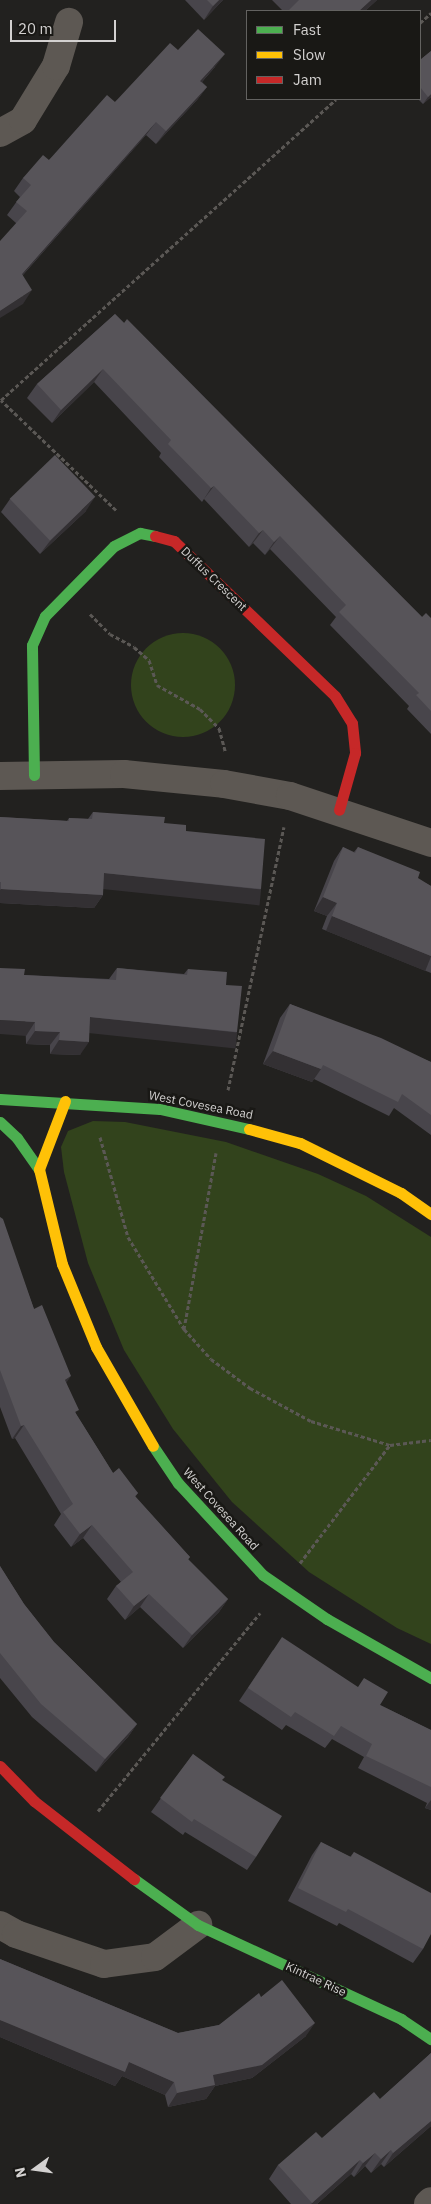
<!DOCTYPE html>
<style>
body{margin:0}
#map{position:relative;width:431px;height:2204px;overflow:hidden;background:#22211f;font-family:"IBM Plex Sans",sans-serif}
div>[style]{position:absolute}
.green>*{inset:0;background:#32431c}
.round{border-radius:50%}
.path>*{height:3px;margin-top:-1.5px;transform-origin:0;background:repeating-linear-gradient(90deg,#5b5855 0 4px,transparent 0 6.5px)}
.street>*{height:28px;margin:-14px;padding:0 14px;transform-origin:14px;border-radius:14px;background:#5d5853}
.fast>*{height:11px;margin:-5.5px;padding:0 5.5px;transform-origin:5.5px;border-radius:5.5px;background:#4caf50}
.slow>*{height:11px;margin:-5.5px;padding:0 5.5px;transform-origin:5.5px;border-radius:5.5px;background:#ffc107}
.jam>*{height:11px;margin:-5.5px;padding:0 5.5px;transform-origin:5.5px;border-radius:5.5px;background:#c62828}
.wall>*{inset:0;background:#48454b}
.shaded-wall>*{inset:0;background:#333033;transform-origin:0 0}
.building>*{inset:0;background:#575459;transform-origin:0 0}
span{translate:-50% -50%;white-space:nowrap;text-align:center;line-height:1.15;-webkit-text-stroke:5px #191815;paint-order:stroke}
.street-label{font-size:12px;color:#d3d1d0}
.legend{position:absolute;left:246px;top:10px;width:175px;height:90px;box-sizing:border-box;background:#191815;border:1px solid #636260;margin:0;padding:6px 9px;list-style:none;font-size:15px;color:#d3d1d0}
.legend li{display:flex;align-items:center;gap:10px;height:25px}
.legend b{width:25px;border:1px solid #636260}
.north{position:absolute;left:10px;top:2144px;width:50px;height:50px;-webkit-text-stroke:4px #191815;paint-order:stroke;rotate:256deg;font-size:14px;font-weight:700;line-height:20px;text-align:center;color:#d3d1d0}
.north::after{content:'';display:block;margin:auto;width:18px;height:22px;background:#d3d1d0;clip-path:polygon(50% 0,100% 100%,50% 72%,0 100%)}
.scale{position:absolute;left:10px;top:20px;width:106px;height:22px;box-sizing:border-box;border:2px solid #d3d1d0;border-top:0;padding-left:6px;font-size:15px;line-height:18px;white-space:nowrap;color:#d3d1d0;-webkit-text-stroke:4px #191815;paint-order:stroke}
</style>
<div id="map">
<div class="green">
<i class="round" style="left:131px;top:633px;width:104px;height:104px"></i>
<i style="clip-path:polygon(93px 1121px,125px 1122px,226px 1142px,318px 1174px,366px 1196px,431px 1237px,431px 1644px,397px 1628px,309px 1572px,232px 1502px,173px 1429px,124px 1350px,88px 1263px,64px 1172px,61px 1147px,68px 1131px)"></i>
</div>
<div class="path">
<i style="left:420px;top:23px;width:15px;rotate:-42deg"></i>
<i style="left:116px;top:510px;width:159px;rotate:-136.3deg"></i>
<i style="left:1px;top:400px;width:450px;rotate:-41.9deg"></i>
<i style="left:90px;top:614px;width:28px;rotate:45deg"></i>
<i style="left:110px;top:634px;width:27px;rotate:28deg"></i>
<i style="left:134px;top:647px;width:20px;rotate:41deg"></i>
<i style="left:149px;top:660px;width:26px;rotate:72deg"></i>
<i style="left:157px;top:685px;width:49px;rotate:29.2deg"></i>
<i style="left:200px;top:709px;width:27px;rotate:45deg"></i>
<i style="left:219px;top:728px;width:24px;rotate:75deg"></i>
<i style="left:228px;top:1090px;width:269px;rotate:-78deg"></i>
<i style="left:100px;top:1137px;width:104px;rotate:74.4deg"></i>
<i style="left:128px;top:1237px;width:108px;rotate:58.7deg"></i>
<i style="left:184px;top:1329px;width:40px;rotate:48deg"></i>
<i style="left:211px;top:1359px;width:49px;rotate:36.6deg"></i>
<i style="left:250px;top:1388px;width:69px;rotate:28.4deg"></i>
<i style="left:311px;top:1421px;width:83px;rotate:16.9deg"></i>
<i style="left:390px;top:1445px;width:41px;rotate:-7deg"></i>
<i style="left:184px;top:1329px;width:179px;rotate:-79.7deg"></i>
<i style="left:300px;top:1563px;width:148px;rotate:-52.7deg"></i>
<i style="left:98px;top:1811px;width:256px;rotate:-50.7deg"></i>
</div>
<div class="street">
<i style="left:0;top:133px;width:26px;rotate:-29deg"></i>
<i style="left:23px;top:120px;width:63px;rotate:-58.6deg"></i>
<i style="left:56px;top:66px;width:46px;rotate:-73.5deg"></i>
<i style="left:0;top:776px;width:124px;rotate:-0.9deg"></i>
<i style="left:124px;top:774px;width:100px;rotate:5.7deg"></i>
<i style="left:224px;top:784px;width:67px;rotate:10.3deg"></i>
<i style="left:290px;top:796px;width:149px;rotate:18.4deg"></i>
<i style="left:0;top:1925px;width:18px;rotate:29deg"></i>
<i style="left:16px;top:1934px;width:93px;rotate:18.8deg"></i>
<i style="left:104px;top:1964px;width:51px;rotate:-7.8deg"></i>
<i style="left:155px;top:1957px;width:54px;rotate:-36.7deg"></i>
<i style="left:428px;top:2204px;width:4px;rotate:-45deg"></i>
</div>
<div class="fast">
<i style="left:34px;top:775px;width:130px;rotate:-90.9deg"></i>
<i style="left:32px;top:645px;width:32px;rotate:-66deg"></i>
<i style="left:45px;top:616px;width:98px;rotate:-45.4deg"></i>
<i style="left:114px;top:546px;width:29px;rotate:-27deg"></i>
<i style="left:140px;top:533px;width:15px;rotate:11deg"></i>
<i style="left:0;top:1099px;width:160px;rotate:3.6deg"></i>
<i style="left:160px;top:1109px;width:91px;rotate:12.7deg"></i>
<i style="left:0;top:1122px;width:23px;rotate:43deg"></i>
<i style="left:17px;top:1138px;width:38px;rotate:55deg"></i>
<i style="left:153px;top:1446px;width:45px;rotate:56deg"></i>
<i style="left:178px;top:1483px;width:125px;rotate:47.3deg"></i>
<i style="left:263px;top:1575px;width:78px;rotate:34.5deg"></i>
<i style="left:327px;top:1619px;width:120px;rotate:29.6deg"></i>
<i style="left:134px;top:1879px;width:79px;rotate:35.7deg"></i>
<i style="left:198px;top:1925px;width:224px;rotate:24.8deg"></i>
<i style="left:401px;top:2019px;width:36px;rotate:34deg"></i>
</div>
<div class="slow">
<i style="left:65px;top:1101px;width:73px;rotate:110.9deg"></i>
<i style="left:39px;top:1169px;width:98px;rotate:76.4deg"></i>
<i style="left:62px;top:1264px;width:90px;rotate:67.7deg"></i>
<i style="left:96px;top:1347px;width:114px;rotate:60.1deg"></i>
<i style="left:249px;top:1129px;width:53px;rotate:15.4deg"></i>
<i style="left:300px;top:1143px;width:113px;rotate:26.3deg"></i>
<i style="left:401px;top:1193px;width:37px;rotate:35deg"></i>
</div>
<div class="jam">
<i style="left:155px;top:536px;width:20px;rotate:15deg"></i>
<i style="left:174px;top:541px;width:223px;rotate:43.9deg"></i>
<i style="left:335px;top:696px;width:32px;rotate:58deg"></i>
<i style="left:352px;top:723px;width:30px;rotate:84deg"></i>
<i style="left:355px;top:753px;width:59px;rotate:105.7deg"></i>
<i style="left:0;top:1766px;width:49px;rotate:45.8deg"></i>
<i style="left:34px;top:1801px;width:127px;rotate:38deg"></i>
</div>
<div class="wall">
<i style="clip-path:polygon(185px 0,223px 0,204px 20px)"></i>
<i style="clip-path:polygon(272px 0,377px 0,365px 11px,283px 11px)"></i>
<i style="clip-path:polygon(178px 50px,215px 67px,202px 82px,207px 87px,197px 100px,156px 144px,146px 135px,23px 275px,23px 304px,16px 223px,7px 215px,20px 197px,14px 191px,23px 178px,49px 160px,115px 102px)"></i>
<i style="clip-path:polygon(431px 51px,431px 97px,423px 104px,418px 99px,420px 99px,420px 60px)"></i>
<i style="clip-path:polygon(115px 314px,422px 617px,431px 618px,431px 734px,407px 709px,409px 706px,330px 625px,336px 617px,270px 549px,265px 555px,253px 543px,249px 547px,204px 499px,202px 502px,159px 457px,161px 453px,94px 382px,52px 423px,27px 398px,37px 384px)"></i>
<i style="clip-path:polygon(10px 499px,86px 511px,40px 554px,1px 512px)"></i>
<i style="clip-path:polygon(93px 812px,164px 823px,186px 831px,261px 889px,251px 902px,103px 887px,103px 895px,94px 908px,0 903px,0 817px,67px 821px,69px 818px,88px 819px)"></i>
<i style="clip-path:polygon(343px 847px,354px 852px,358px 847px,431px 886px,431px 973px,322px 929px,327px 916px,314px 911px,334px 861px)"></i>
<i style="clip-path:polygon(117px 968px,184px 974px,188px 969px,226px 985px,237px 1032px,228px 1045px,90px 1031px,80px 1055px,50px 1054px,50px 1045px,26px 1044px,24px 975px,109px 979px)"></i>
<i style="clip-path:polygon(290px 1004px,431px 1062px,431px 1135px,394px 1108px,389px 1116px,314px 1079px,312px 1082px,263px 1064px,280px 1018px)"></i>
<i style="clip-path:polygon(0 1217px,34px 1309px,66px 1383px,76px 1414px,113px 1473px,138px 1493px,135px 1497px,190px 1557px,188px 1560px,228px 1599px,219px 1612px,183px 1648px,140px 1607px,125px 1620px,107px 1599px,116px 1586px,121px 1582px,83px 1538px,71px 1547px,54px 1525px,61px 1514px,15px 1438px,12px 1439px,0 1407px)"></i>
<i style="clip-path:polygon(0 1566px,24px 1604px,54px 1642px,137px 1724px,128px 1737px,96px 1772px,32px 1717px,0 1678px)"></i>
<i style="clip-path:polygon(273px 1650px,380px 1705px,431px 1730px,431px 1810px,425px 1808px,427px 1803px,358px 1768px,364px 1757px,332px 1739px,325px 1748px,286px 1725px,282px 1730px,239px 1701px)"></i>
<i style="clip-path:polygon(193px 1754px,222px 1780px,256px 1857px,247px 1870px,185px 1832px,183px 1835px,151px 1812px)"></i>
<i style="clip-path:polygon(321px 1842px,350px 1857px,354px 1852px,423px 1949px,413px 1963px,339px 1923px,337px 1926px,288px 1901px,312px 1855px)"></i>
<i style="clip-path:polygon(0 1959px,178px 2033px,219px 2025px,261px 1997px,306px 2036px,252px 2078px,215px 2086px,206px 2099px,168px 2107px,165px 2095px,122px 2076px,115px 2086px,0 2037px)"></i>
<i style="clip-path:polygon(431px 2053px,431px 2126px,384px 2167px,381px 2164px,371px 2173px,365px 2166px,354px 2177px,351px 2174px,317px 2204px,291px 2204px,269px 2179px,278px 2165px,322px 2138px,380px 2099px)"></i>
</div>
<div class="shaded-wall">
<i style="clip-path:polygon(219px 0,223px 0,204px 20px,213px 6px)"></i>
<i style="clip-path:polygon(371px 0,377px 0,365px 11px,359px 11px)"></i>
<i style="clip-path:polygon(225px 54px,215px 67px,191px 94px,200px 81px)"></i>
<i style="clip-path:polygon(207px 87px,197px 100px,156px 144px,166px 131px)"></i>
<i style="clip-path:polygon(431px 94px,431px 97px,423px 104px,428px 97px)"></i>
<i style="clip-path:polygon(156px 122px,146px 135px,12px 287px,22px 274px)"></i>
<i style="clip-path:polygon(32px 290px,23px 304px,0 318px,0 311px)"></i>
<i style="clip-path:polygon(103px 369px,94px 382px,52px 423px,61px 410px)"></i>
<i style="clip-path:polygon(214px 486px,204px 499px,202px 502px,211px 488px)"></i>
<i style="clip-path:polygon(95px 497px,86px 511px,40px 554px,50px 541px)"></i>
<i style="clip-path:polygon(263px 530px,253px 543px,249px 547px,259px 533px)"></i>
<i style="clip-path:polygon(280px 536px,270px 549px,265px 555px,274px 542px)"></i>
<i style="left:104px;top:873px;width:158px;height:16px;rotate:6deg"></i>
<i style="clip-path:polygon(1px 889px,103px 895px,94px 908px,0 903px,0 890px)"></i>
<i style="clip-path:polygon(323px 897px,337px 903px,327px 916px,314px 911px)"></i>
<i style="left:332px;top:916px;width:107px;height:16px;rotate:22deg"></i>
<i style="left:90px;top:1017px;width:148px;height:16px;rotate:6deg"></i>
<i style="clip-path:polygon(0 1020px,35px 1022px,26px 1036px,0 1034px)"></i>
<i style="clip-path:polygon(35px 1031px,60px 1032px,50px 1045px,26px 1044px)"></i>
<i style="clip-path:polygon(59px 1040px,89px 1042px,80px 1055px,50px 1054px)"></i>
<i style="clip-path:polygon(273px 1051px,321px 1069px,312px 1082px,263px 1064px)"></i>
<i style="clip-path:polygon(71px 1376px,62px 1389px,65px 1380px)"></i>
<i style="clip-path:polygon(24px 1425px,15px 1438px,12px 1439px,21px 1426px)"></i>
<i style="clip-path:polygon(92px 1525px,83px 1538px,71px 1547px,80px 1534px)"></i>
<i style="clip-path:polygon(149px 1594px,140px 1607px,125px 1620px,134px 1606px)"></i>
<i style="clip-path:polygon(228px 1599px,219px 1612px,183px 1648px,192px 1635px)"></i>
<i style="clip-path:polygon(137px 1724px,128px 1737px,96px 1772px,105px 1759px)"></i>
<i style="clip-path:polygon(431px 1800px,431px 1810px,425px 1808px)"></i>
<i style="clip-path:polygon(0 2020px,129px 2062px,174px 2082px,165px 2095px,122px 2076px,115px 2086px,0 2037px)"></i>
<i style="clip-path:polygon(315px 2023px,306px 2036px,252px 2078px,215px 2086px,206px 2099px,168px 2107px,177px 2093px)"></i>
<i style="clip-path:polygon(431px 2121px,431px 2126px,384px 2167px,393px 2153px)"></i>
<i style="clip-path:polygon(391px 2150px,381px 2164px,371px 2173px,381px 2159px)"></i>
<i style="clip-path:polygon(375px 2153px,365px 2166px,354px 2177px,363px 2163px)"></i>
<i style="clip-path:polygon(360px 2160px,351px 2174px,317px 2204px,311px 2204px)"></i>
</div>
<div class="building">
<i style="clip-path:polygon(207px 0,219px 0,213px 6px)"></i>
<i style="clip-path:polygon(299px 0,371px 0,359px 11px,288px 11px)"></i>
<i style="clip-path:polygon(198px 29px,225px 54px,200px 81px,207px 87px,166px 131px,156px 122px,22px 274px,32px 290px,0 311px,0 241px,27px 211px,16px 202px,31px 185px,23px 178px,43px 155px,49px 160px,107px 95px,115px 102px,170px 43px,178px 50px)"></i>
<i style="clip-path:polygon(431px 51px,431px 94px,428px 97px,420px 87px,420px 60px)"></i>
<i style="clip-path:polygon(115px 314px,124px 323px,127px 319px,422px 617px,426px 613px,431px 618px,431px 711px,416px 695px,419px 693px,339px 612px,346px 605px,280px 536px,274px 542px,263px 530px,259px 533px,214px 486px,211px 488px,168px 444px,171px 440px,103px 369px,61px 410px,37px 384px)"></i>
<i style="left:55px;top:455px;width:58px;height:63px;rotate:46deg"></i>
<i style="clip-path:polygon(93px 812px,165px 817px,164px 823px,186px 825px,186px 831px,265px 839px,261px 889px,104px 873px,103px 895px,1px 889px,1px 882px,0 882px,0 817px,69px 821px,69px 818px,92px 819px)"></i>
<i style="clip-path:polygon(343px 847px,355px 853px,358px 847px,420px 872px,418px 878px,431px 886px,431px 956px,332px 916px,337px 903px,323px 897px)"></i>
<i style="clip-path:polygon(0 968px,25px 969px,24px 975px,116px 980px,117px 968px,187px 975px,188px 969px,227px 972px,226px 985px,242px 986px,237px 1032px,90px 1017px,89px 1042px,59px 1040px,60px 1032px,35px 1031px,35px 1022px,0 1020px)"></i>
<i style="clip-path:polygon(290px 1004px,381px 1038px,431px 1062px,431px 1115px,402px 1094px,398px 1102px,323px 1065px,321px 1069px,273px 1051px)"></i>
<i style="clip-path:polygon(0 1217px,3px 1219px,34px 1309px,42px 1305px,71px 1376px,65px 1380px,79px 1410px,75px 1412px,113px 1473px,119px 1468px,138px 1493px,135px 1496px,190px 1557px,188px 1559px,228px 1599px,192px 1635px,149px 1594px,134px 1606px,116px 1586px,133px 1572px,92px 1525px,80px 1534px,63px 1512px,73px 1504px,24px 1425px,21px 1426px,0 1370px)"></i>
<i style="clip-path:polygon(0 1566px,24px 1604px,54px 1642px,137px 1724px,105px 1759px,41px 1704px,0 1653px)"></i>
<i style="clip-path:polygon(282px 1637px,358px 1687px,364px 1678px,388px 1692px,380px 1705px,431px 1730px,431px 1787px,366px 1756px,372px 1744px,341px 1726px,334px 1736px,295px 1712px,291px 1717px,248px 1688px)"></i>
<i style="clip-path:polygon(193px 1754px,225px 1777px,222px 1780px,282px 1816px,256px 1857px,194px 1819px,192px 1822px,160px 1798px)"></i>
<i style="clip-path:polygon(321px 1842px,351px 1857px,354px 1852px,431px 1893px,431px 1934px,423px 1949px,348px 1909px,346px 1912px,298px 1888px)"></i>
<i style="clip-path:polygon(0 1959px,178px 2033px,219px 2025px,259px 1993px,261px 1997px,282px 1980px,315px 2023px,262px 2065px,213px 2075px,215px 2085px,177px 2093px,174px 2082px,129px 2062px,125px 2072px,0 2020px)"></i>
<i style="clip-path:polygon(431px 2053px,431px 2121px,393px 2153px,391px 2150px,381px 2159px,375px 2153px,363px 2163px,360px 2160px,312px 2203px,278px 2165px,316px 2132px,322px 2138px,374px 2092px,380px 2099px)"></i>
</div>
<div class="street-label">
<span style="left:214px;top:579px;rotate:44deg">Duffus Crescent</span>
<span style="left:201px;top:1105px;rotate:11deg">West Covesea Road</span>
<span style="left:221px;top:1509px;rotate:48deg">West Covesea Road</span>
<span style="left:316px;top:1979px;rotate:25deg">Kintrae Rise</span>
</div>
<ul class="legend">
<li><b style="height:6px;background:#4caf50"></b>Fast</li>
<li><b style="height:6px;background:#ffc107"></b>Slow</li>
<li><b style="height:6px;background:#c62828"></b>Jam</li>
</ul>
<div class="north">N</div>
<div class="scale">20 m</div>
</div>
